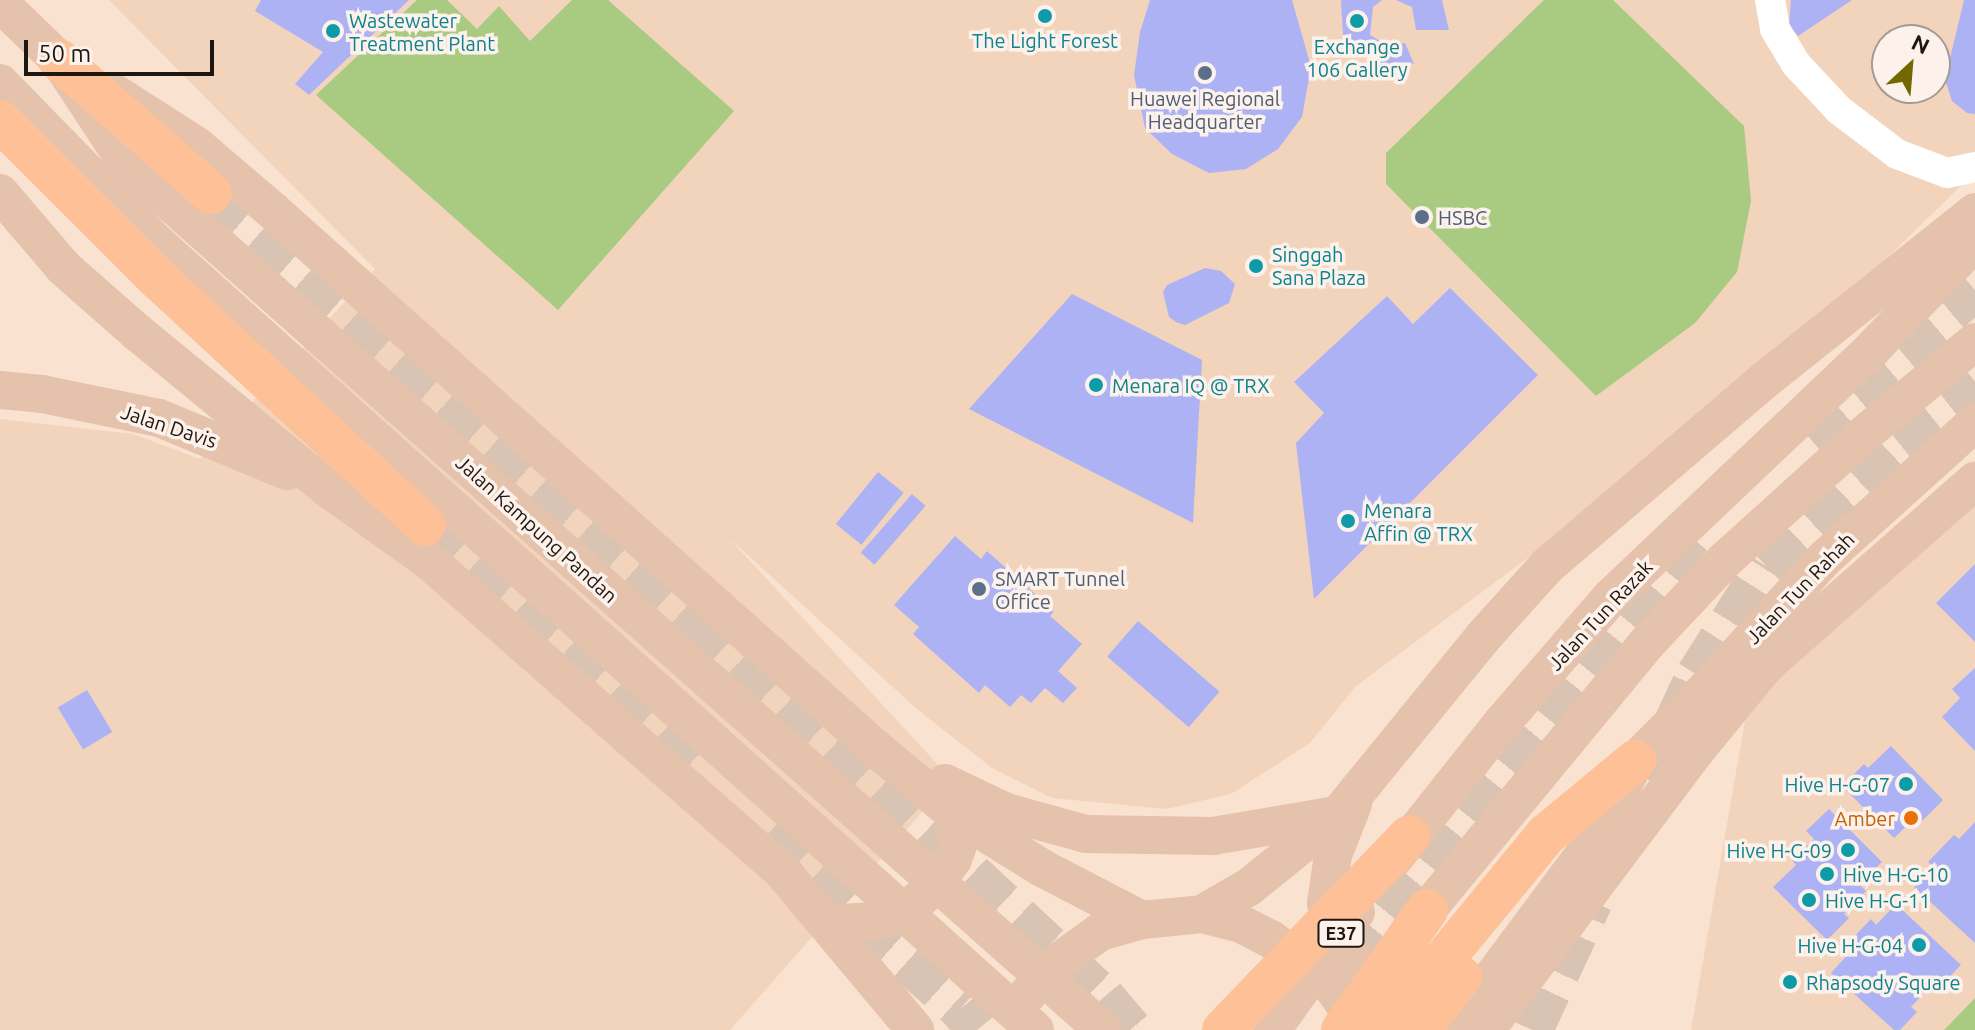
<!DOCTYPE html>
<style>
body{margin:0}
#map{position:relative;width:1975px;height:1030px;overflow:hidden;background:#fae2d0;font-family:Ubuntu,sans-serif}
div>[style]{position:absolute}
.built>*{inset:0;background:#f2d4bd}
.green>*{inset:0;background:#a8ca81}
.building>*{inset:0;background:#acb2f3;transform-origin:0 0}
.highway-tunnel>*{height:42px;margin-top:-21px;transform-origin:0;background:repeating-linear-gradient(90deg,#d9c3b3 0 42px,transparent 0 63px)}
.minor>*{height:30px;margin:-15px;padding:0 15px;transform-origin:15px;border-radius:15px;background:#fff}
.major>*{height:38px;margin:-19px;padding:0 19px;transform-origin:19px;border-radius:19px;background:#e4c2ac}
.highway>*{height:42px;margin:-21px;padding:0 21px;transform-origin:21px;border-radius:21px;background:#fdc097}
.dots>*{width:22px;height:22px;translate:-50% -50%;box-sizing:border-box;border:4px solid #fcf2eb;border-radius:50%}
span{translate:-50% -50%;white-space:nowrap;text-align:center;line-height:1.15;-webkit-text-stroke:7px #fcf2eb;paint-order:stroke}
.shield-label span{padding:2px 6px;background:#fcf2eb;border:2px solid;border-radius:6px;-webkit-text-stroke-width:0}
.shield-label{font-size:18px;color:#1e1610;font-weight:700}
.culture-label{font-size:20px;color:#0d838f}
.left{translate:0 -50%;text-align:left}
.right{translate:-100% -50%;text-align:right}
.service-label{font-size:20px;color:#4e5e75}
.street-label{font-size:20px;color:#1e1610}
.food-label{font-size:20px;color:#c56008}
.north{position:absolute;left:1871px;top:24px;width:80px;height:80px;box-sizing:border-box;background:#fcf2eb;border:2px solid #a39a93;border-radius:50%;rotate:26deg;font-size:22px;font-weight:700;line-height:32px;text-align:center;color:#1e1610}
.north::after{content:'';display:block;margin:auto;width:28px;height:36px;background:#716800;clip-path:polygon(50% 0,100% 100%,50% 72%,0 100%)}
.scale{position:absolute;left:24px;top:40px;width:190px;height:36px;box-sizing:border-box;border:4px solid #1e1610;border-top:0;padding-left:10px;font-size:24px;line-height:28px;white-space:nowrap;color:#1e1610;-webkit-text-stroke:6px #fcf2eb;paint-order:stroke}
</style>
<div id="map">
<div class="built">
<i style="clip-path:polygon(evenodd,109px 0,1975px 0,1975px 172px,1750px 392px,1355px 687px,1310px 743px,1231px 794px,1166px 809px,1052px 798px,992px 768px,918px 710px,729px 538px,951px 779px,730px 1030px,0 1030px,0 419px,133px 434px,200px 459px,375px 269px,109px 0,1887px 40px,1935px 40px,1935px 88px,1887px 88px,1887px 40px)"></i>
<i style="clip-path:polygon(1975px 481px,1975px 998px,1944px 1030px,1691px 1030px,1753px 675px)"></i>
</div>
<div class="green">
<i style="clip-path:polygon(417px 0,447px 0,477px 29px,499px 6px,530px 41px,572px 0,608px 0,734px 111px,558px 310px,316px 95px)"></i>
<i style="clip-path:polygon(1544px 0,1613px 0,1744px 126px,1751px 201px,1737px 272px,1695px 323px,1596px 396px,1386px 184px,1386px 153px)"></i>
<i style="clip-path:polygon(1975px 998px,1975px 1030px,1944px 1030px)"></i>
</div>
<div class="building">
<i style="clip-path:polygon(261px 0,409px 0,309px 95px,295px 84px,323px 52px,255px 11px)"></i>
<i style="clip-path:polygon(1150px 0,1292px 0,1311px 67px,1302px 117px,1278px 149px,1246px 169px,1209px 173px,1172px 154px,1145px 128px,1134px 75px,1140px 32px)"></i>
<i style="clip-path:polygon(1341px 0,1382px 0,1373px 7px,1370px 35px,1385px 44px,1405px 43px,1414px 64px,1378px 63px,1343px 35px)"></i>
<i style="clip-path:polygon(1396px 0,1442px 0,1449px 30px,1416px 30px,1412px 7px)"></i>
<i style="clip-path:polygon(1791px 0,1852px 0,1798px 36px,1789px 25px)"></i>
<i style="clip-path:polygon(1964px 0,1975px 0,1975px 114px,1967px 113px,1952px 101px,1945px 79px)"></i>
<i style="clip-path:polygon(1205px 268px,1221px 271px,1235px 284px,1229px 303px,1185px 325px,1176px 322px,1169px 317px,1163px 292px,1167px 285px)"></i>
<i style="clip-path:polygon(1450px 288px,1538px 375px,1314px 599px,1296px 443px,1324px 413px,1294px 382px,1387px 296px,1413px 324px)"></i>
<i style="clip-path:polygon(1072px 294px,1202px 360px,1193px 523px,969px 409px)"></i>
<i style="left:878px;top:472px;width:33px;height:67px;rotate:39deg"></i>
<i style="left:912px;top:494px;width:18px;height:78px;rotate:41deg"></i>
<i style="clip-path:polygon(955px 536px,981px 559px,987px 551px,1054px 611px,1050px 616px,1082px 644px,1058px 671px,1077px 688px,1063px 703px,1045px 688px,1031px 703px,1021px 695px,1010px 707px,985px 685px,979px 693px,913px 634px,919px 627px,894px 605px)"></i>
<i style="clip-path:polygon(1975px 564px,1975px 642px,1936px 603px)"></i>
<i style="left:1138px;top:621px;width:108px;height:47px;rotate:41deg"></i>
<i style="clip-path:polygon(1975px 668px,1975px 751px,1942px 717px,1960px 698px,1952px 689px)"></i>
<i style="left:87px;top:690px;width:49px;height:34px;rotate:59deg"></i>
<i style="clip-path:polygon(1891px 746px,1943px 800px,1921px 822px,1916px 817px,1894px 838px,1842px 786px,1864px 764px,1868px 768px)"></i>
<i style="clip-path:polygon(1829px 809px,1882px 862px,1859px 884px,1866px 891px,1844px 914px,1849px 918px,1827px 940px,1773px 887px,1796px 865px,1792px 860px,1814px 839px,1806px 831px)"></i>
<i style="clip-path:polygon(1975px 822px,1975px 943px,1914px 887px,1933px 866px,1928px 862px,1954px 835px,1959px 839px)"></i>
<i style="clip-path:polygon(1896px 904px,1961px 965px,1941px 985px,1936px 980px,1911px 1007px,1917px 1012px,1900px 1030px,1894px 1030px,1831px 973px,1851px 951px,1845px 946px,1871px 919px,1876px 925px)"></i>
</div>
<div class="highway-tunnel">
<i style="left:211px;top:193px;width:644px;rotate:41.09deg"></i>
<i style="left:696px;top:616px;width:558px;rotate:43.04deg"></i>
<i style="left:1104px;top:997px;width:43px;rotate:49.7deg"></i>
<i style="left:1806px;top:434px;width:222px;rotate:-40.4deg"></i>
<i style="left:425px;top:525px;width:364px;rotate:42.3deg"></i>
<i style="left:766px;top:836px;width:260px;rotate:41.7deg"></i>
<i style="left:960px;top:1009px;width:27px;rotate:51deg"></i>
<i style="left:1622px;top:837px;width:179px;rotate:-65.2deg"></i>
<i style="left:1697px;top:675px;width:129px;rotate:-57.7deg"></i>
<i style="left:1766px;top:566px;width:181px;rotate:-43.2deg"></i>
<i style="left:1898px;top:442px;width:98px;rotate:-38.4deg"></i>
<i style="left:1347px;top:993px;width:31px;rotate:-88deg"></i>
<i style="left:1348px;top:962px;width:546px;rotate:-51.09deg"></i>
<i style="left:1532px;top:1030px;width:142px;rotate:-65.1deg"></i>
</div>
<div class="minor">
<i style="left:1770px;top:0;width:29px;rotate:80deg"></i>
<i style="left:1775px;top:29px;width:41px;rotate:59deg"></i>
<i style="left:1796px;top:64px;width:63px;rotate:46.9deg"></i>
<i style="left:1839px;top:110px;width:73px;rotate:37.2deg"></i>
<i style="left:1897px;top:154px;width:53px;rotate:20.8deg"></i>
<i style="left:1947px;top:173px;width:29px;rotate:-12deg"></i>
</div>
<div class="major">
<i style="left:0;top:3px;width:82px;rotate:44deg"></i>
<i style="left:59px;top:60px;width:126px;rotate:56.7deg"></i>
<i style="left:128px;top:165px;width:1303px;rotate:41.58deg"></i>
<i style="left:0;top:83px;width:216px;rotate:45.7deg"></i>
<i style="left:151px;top:238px;width:1187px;rotate:41.86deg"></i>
<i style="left:116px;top:94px;width:96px;rotate:32.7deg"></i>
<i style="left:197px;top:146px;width:100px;rotate:40.5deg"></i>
<i style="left:273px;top:211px;width:807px;rotate:41.73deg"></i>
<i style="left:875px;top:748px;width:104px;rotate:39.5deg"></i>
<i style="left:955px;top:814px;width:102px;rotate:31.8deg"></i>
<i style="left:1042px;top:868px;width:113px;rotate:27.5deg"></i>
<i style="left:0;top:193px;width:99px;rotate:49.5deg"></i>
<i style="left:64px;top:268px;width:98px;rotate:41.3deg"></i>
<i style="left:138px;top:333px;width:248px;rotate:39.3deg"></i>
<i style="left:330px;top:490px;width:122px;rotate:35.6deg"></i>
<i style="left:429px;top:561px;width:471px;rotate:41.3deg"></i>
<i style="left:783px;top:872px;width:206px;rotate:50.1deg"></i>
<i style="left:0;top:390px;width:42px;rotate:5.4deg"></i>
<i style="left:42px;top:394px;width:119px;rotate:11.6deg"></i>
<i style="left:159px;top:418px;width:139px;rotate:22.5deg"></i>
<i style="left:945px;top:783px;width:68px;rotate:25.4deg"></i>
<i style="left:1006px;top:812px;width:83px;rotate:15.4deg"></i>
<i style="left:1086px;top:834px;width:127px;rotate:0.9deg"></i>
<i style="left:1213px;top:836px;width:125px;rotate:-9.7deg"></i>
<i style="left:1353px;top:804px;width:55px;rotate:111.4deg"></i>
<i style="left:1333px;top:855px;width:49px;rotate:98.3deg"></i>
<i style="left:1326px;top:903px;width:45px;rotate:70.3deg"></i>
<i style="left:1341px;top:945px;width:79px;rotate:43.5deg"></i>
<i style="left:1392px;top:861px;width:175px;rotate:-51.5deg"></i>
<i style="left:1501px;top:724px;width:167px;rotate:-49.1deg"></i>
<i style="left:1610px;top:598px;width:363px;rotate:-43.5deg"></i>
<i style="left:1873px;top:348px;width:147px;rotate:-46.1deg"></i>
<i style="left:1202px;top:914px;width:54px;rotate:-29.9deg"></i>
<i style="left:1249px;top:887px;width:114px;rotate:-39deg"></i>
<i style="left:1338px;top:815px;width:231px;rotate:-50.8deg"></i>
<i style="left:1484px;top:636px;width:94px;rotate:-48deg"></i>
<i style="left:1547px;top:566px;width:282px;rotate:-40.5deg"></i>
<i style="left:1761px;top:383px;width:274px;rotate:-38.6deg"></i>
<i style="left:829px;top:924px;width:56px;rotate:-4.1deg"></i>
<i style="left:885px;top:920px;width:25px;rotate:-26deg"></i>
<i style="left:908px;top:909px;width:32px;rotate:-41deg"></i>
<i style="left:932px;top:888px;width:36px;rotate:-54deg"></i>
<i style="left:953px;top:859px;width:12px;rotate:-70deg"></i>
<i style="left:957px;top:848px;width:34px;rotate:-93deg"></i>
<i style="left:1408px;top:933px;width:376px;rotate:-50.5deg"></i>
<i style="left:1647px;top:643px;width:114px;rotate:-46.8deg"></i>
<i style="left:1725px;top:560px;width:185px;rotate:-42.1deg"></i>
<i style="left:1862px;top:436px;width:147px;rotate:-39.8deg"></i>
<i style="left:1027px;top:995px;width:35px;rotate:-50deg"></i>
<i style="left:1050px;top:968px;width:62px;rotate:-35.8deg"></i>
<i style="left:1100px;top:932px;width:44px;rotate:-15.9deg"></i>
<i style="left:1142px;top:920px;width:60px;rotate:-5.7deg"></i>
<i style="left:1202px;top:914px;width:38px;rotate:14deg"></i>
<i style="left:1239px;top:923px;width:37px;rotate:27deg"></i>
<i style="left:1272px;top:940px;width:73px;rotate:37.2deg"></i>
<i style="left:1330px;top:984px;width:57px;rotate:54.3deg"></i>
<i style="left:1272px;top:1030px;width:145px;rotate:-54.6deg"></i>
<i style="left:1453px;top:1030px;width:246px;rotate:-53.3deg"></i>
<i style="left:1600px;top:833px;width:80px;rotate:-64.1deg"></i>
<i style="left:1635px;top:761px;width:82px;rotate:-45deg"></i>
<i style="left:1693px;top:703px;width:196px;rotate:-47.7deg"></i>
<i style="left:1825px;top:558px;width:202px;rotate:-42deg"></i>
<i style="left:1486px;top:1030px;width:353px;rotate:-53.1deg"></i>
<i style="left:1698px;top:748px;width:106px;rotate:-50.7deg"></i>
<i style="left:1765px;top:666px;width:280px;rotate:-41.4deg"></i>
</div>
<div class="highway">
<i style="left:59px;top:60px;width:202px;rotate:41.2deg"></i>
<i style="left:0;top:121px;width:219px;rotate:45deg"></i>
<i style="left:155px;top:276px;width:367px;rotate:42.7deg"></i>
<i style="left:1223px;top:1030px;width:269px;rotate:-46.1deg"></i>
<i style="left:1342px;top:1030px;width:147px;rotate:-54.7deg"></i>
<i style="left:1377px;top:1030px;width:76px;rotate:-45.5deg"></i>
<i style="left:1430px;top:976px;width:183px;rotate:-50.6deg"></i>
<i style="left:1546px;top:835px;width:116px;rotate:-39.7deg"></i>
<i style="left:1420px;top:1030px;width:67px;rotate:-52.3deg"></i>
</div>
<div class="dots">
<i style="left:1045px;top:16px;background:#0f9aa8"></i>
<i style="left:1357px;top:21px;background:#0f9aa8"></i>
<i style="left:333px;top:31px;background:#0f9aa8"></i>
<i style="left:1205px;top:73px;background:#5c6f8a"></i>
<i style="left:1422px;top:217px;background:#5c6f8a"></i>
<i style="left:1256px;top:266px;background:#0f9aa8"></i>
<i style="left:1096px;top:385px;background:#0f9aa8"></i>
<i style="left:1348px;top:521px;background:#0f9aa8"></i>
<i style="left:979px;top:589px;background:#5c6f8a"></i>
<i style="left:1906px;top:784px;background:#0f9aa8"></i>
<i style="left:1911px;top:818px;background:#e8710a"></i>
<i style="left:1848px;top:850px;background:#0f9aa8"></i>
<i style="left:1827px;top:874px;background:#0f9aa8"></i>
<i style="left:1809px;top:900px;background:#0f9aa8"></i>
<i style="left:1919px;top:945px;background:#0f9aa8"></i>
<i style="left:1790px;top:982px;background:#0f9aa8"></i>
</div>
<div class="shield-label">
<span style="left:1341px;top:933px">E37</span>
</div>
<div class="culture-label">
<span class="left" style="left:349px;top:32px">Wastewater<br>Treatment Plant</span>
<span style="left:1045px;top:40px">The Light Forest</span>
<span style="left:1357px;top:58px">Exchange<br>106 Gallery</span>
<span class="left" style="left:1272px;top:266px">Singgah<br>Sana Plaza</span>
<span class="left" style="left:1112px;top:385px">Menara IQ @ TRX</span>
<span class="left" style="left:1364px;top:522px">Menara<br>Affin @ TRX</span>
<span class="right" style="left:1890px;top:784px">Hive H-G-07</span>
<span class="right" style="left:1832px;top:850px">Hive H-G-09</span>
<span class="left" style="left:1843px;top:874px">Hive H-G-10</span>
<span class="left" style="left:1825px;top:900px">Hive H-G-11</span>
<span class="right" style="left:1903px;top:945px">Hive H-G-04</span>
<span class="left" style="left:1806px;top:982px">Rhapsody Square</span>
</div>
<div class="service-label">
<span style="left:1205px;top:110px">Huawei Regional<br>Headquarter</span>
<span class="left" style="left:1438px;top:217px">HSBC</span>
<span class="left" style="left:995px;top:590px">SMART Tunnel<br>Office</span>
</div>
<div class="street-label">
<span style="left:169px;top:426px;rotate:18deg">Jalan Davis</span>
<span style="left:537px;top:529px;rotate:42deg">Jalan Kampung Pandan</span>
<span style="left:1800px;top:588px;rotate:-46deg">Jalan Tun Rahah</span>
<span style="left:1600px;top:615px;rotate:-47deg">Jalan Tun Razak</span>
</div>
<div class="food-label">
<span class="right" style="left:1895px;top:818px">Amber</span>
</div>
<div class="north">N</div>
<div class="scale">50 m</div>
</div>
